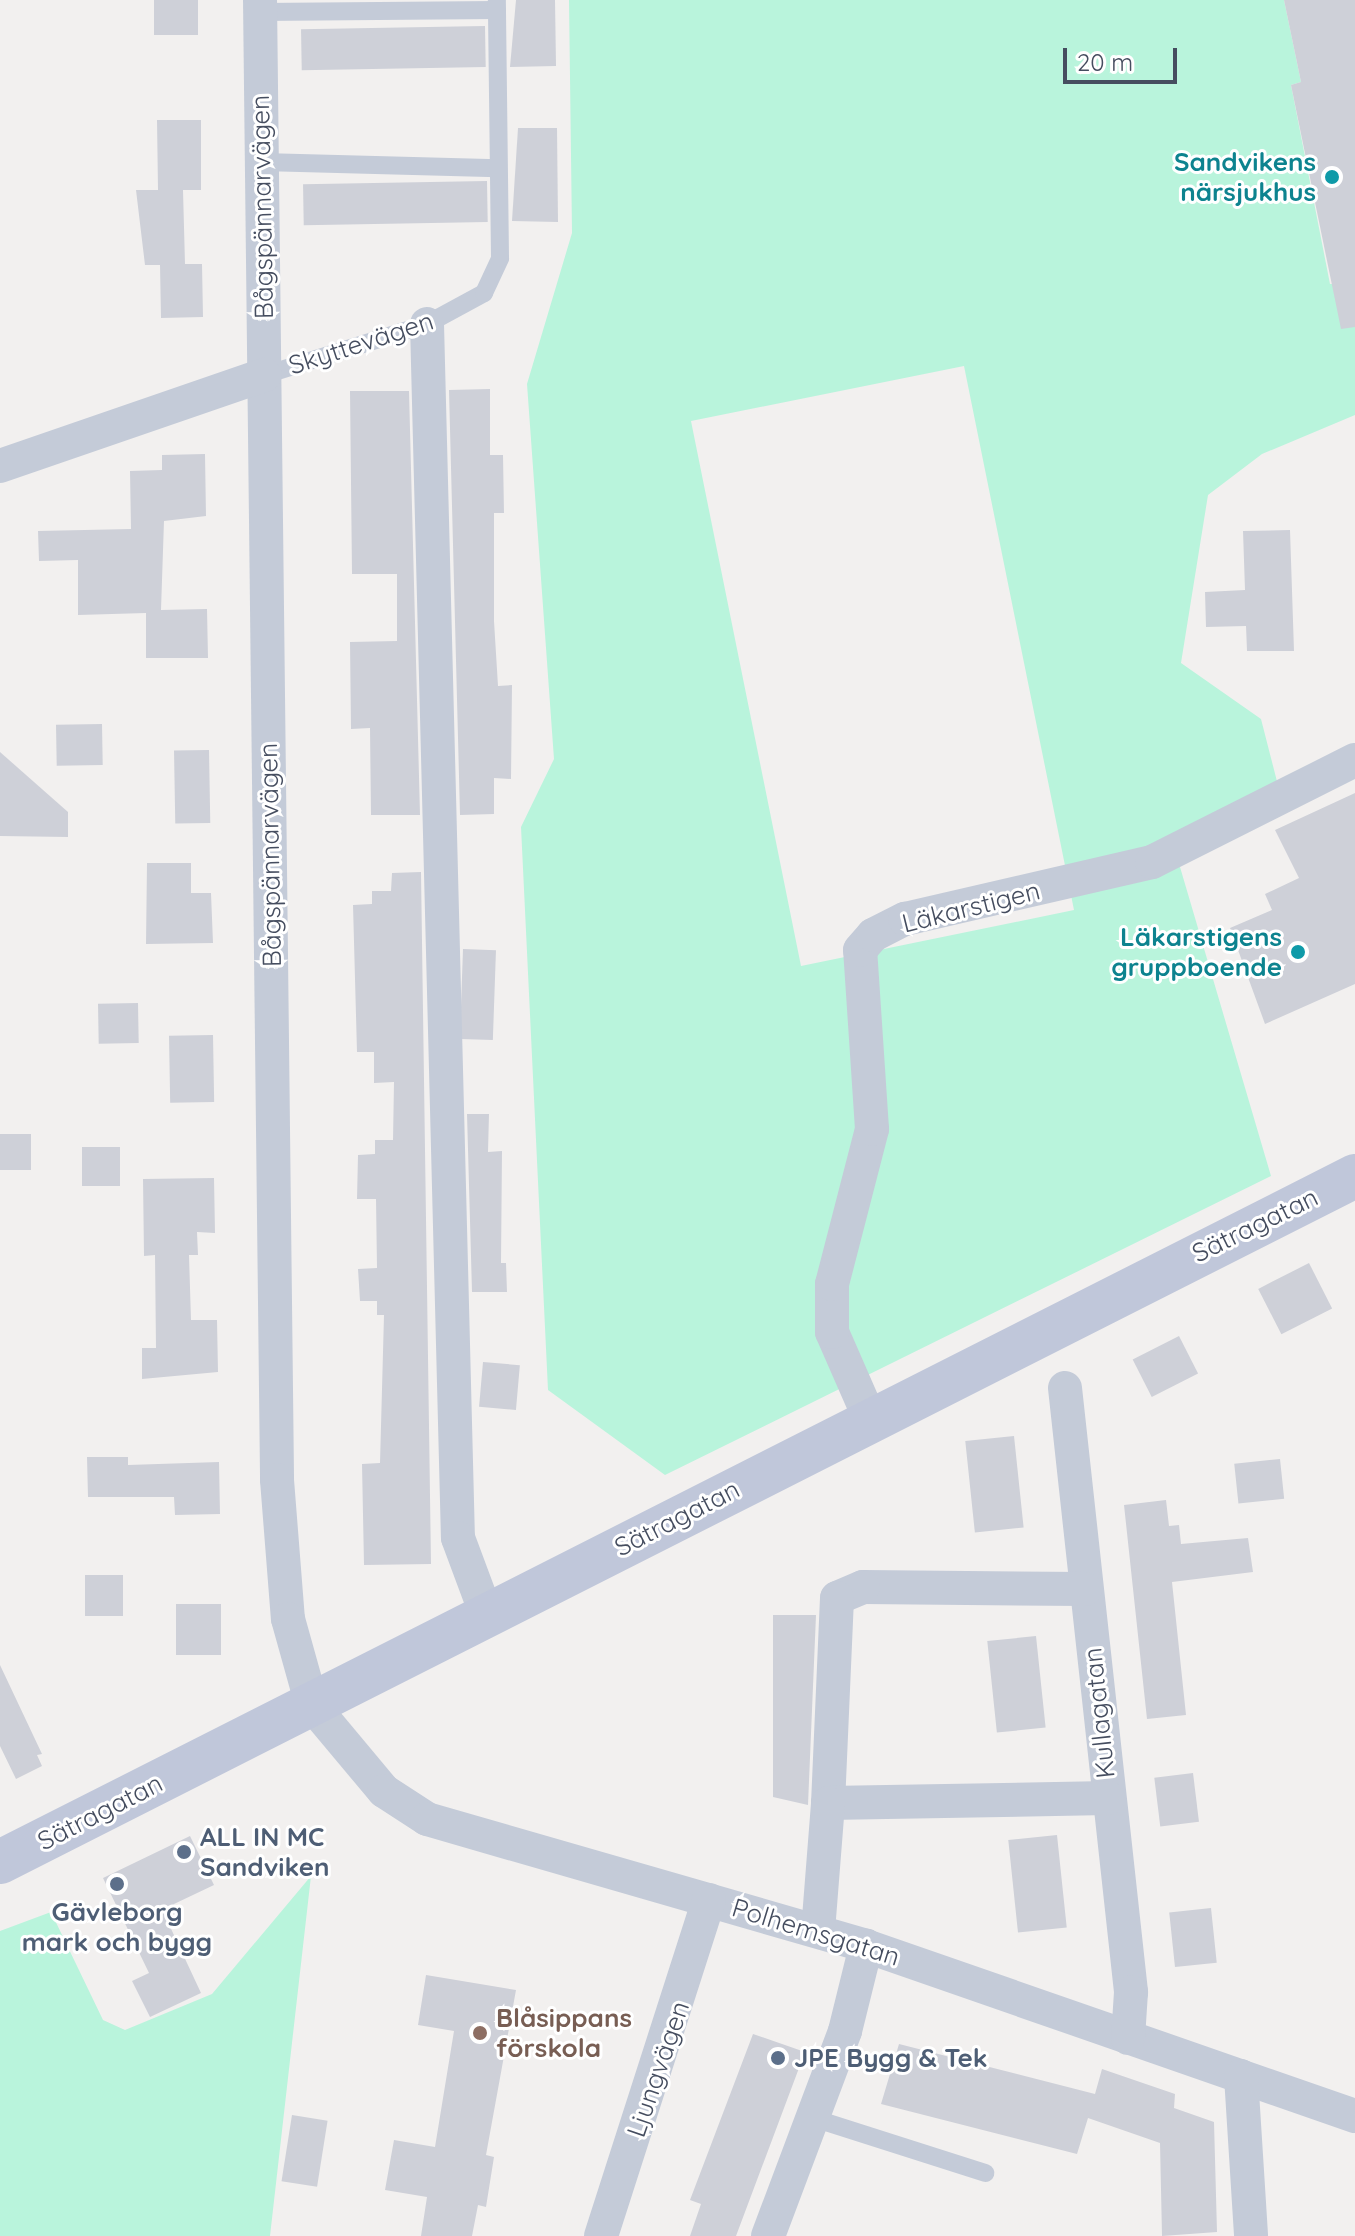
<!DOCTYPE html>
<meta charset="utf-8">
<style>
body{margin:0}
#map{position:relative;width:1355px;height:2236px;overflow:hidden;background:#f2f0ef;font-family:Quicksand,sans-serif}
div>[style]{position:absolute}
.green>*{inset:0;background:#b9f4dc}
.building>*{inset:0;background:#ced0d8;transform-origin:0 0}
.lane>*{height:18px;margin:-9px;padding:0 9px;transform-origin:9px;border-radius:9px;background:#c4cbd8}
.street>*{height:34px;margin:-17px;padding:0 17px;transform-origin:17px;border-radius:17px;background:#c4cbd8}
.secondary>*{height:44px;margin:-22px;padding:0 22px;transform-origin:22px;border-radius:22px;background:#c0c7da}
.dots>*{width:22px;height:22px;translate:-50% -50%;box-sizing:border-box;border:4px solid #fff;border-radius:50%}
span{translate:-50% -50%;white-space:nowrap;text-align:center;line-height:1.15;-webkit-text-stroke:6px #fff;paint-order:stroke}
.culture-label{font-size:26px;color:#0d838f;font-weight:700}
.right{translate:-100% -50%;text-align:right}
.street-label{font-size:26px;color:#454d5f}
.service-label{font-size:26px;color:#4e5e75;font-weight:700}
.left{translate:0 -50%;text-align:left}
.education-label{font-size:26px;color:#785e54;font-weight:700}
.scale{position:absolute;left:1063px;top:48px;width:114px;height:36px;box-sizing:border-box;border:4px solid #454d5f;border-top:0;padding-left:10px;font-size:24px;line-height:28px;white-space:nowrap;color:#454d5f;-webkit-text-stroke:6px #fff;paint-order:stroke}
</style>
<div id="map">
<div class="green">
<i style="clip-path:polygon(evenodd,569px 0,1284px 0,1301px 82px,1291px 85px,1330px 284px,1355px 284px,1355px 415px,1262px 454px,1208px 495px,1181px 663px,1261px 719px,1281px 797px,1175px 850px,1271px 1176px,665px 1475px,548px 1390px,521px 827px,554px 759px,527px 384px,572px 233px,569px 0,964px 366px,1074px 910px,801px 966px,691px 421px,964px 366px)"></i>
<i style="clip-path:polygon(311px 1876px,270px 2236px,0 2236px,0 1931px,51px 1912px,103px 2020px,125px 2030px,212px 1994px)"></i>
</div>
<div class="building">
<i style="left:154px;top:0;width:44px;height:35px"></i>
<i style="clip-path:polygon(516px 0,555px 0,556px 66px,510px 67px)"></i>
<i style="clip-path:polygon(1284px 0,1355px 0,1355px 327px,1341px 329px,1291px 85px,1301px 82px)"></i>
<i style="left:485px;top:26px;width:41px;height:184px;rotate:89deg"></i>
<i style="clip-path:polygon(157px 120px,201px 120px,201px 190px,183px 190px,185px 264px,202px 264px,203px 317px,161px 318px,160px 265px,145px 265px,136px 190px,158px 190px)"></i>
<i style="clip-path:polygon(518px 128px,557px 128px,558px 222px,512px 221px)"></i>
<i style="left:487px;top:181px;width:41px;height:184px;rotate:89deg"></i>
<i style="clip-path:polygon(490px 389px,490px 455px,503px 455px,504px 513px,494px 513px,494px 621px,498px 686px,512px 685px,511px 779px,494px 778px,494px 814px,460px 815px,449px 390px)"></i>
<i style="clip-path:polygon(350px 391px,409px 391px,420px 815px,371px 815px,370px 728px,351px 729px,350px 642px,397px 641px,397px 574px,352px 574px)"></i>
<i style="clip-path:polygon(205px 454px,206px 516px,164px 521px,161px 610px,207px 609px,208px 658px,146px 658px,146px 613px,78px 615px,78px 560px,39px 561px,38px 531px,131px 529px,130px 471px,162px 470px,162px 455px)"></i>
<i style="clip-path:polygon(1290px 530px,1294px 651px,1247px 651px,1246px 626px,1206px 627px,1205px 592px,1245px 590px,1243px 531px)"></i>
<i style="left:102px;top:724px;width:41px;height:46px;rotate:89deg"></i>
<i style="left:209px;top:750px;width:73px;height:35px;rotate:89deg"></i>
<i style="clip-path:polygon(0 752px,68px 812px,68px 837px,0 836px)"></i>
<i style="clip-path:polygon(1355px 793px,1355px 984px,1265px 1024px,1230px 928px,1272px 910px,1265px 894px,1299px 878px,1275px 830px)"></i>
<i style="clip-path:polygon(147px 863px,191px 863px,191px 893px,211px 893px,213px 943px,146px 944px)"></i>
<i style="clip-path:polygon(421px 872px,431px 1564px,364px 1565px,362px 1464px,380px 1463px,384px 1315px,377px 1315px,377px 1301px,360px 1301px,358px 1269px,377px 1268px,376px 1199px,357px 1199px,358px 1155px,375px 1154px,375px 1140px,393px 1140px,394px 1082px,374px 1083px,374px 1052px,357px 1052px,353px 905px,372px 904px,372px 891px,391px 891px,392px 873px)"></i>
<i style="left:463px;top:949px;width:33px;height:90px;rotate:2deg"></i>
<i style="left:138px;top:1003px;width:40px;height:40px;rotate:89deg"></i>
<i style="left:213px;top:1035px;width:67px;height:44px;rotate:89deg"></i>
<i style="clip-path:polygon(467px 1114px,489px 1114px,488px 1152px,502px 1151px,501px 1263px,506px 1263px,507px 1292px,472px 1292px)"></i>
<i style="left:31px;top:1134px;width:36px;height:31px;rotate:90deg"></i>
<i style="left:120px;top:1147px;width:39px;height:38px;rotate:90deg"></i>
<i style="clip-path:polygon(214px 1178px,215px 1233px,197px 1232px,198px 1255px,189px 1255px,191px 1320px,217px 1320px,218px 1372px,142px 1379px,142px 1348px,156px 1348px,155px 1255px,144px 1256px,143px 1179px)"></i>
<i style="left:1309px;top:1263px;width:51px;height:57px;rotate:63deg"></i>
<i style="left:1179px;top:1336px;width:42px;height:52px;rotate:63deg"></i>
<i style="left:483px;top:1362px;width:37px;height:45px;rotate:5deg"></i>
<i style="left:1014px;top:1436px;width:92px;height:49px;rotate:84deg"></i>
<i style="clip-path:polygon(87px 1457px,128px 1457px,128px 1465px,219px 1462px,220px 1514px,175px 1515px,174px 1497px,88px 1497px)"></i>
<i style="left:1280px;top:1459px;width:40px;height:46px;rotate:84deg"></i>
<i style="clip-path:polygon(1166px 1500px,1169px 1526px,1179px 1525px,1181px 1544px,1248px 1538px,1253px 1572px,1172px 1582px,1186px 1715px,1147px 1719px,1124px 1505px)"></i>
<i style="left:85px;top:1575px;width:38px;height:41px"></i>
<i style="left:176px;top:1604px;width:45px;height:51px"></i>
<i style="clip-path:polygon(773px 1615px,816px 1615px,808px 1805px,773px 1797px)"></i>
<i style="left:1036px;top:1636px;width:92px;height:49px;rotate:84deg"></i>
<i style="clip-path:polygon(0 1665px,42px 1754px,37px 1755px,42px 1766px,16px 1779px,0 1746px)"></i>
<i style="left:1193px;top:1773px;width:49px;height:39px;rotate:83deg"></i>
<i style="left:1057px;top:1835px;width:93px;height:49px;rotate:84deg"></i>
<i style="clip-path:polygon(190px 1836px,214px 1885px,174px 1904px,178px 1912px,166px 1918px,201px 1993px,150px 2017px,132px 1981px,149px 1973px,103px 1878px)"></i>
<i style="left:1211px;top:1908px;width:55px;height:42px;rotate:84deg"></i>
<i style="clip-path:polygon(426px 1975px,516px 1990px,486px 2155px,494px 2157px,486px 2207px,478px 2205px,472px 2236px,421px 2236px,427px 2197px,385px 2190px,394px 2140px,435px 2147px,454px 2031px,418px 2025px)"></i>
<i style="clip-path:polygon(753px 2034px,805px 2052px,736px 2236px,690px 2236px,701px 2204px,690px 2200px)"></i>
<i style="clip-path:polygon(899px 2044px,1095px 2094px,1102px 2069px,1175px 2094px,1174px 2108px,1214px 2122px,1217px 2232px,1162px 2236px,1160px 2143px,1088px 2118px,1077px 2154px,881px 2104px)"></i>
<i style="left:292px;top:2115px;width:36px;height:67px;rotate:9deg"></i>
</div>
<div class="lane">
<i style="left:260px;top:12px;width:237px;rotate:-0.5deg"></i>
<i style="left:262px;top:162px;width:236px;rotate:1.5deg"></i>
<i style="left:265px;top:375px;width:170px;rotate:-17.5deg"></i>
<i style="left:427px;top:324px;width:65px;rotate:-28.5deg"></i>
<i style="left:484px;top:293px;width:38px;rotate:-65deg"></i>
<i style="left:500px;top:258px;width:258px;rotate:-90.7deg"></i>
<i style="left:813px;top:2118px;width:181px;rotate:17.7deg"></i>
</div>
<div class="street">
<i style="left:260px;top:0;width:1480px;rotate:89.34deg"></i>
<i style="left:277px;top:1480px;width:139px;rotate:85.5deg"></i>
<i style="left:288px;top:1619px;width:89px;rotate:74.4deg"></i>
<i style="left:312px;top:1705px;width:112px;rotate:50.1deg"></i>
<i style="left:384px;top:1791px;width:51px;rotate:33.1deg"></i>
<i style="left:427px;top:1819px;width:457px;rotate:16.1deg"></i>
<i style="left:866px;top:1946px;width:518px;rotate:19.17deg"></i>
<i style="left:427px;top:324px;width:1214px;rotate:88.54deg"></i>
<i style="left:458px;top:1538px;width:83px;rotate:69.6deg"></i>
<i style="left:0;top:466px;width:280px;rotate:-19deg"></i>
<i style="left:1065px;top:1388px;width:608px;rotate:83.76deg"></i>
<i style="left:1131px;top:1992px;width:46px;rotate:93.7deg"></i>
<i style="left:870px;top:1419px;width:95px;rotate:-113.6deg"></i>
<i style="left:832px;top:1332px;width:48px;rotate:-90deg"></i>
<i style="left:832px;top:1284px;width:160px;rotate:-75.5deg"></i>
<i style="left:872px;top:1129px;width:179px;rotate:-93.8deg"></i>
<i style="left:860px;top:950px;width:20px;rotate:-49deg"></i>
<i style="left:873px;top:935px;width:36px;rotate:-27deg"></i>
<i style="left:905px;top:919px;width:253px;rotate:-13deg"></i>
<i style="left:1152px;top:862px;width:227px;rotate:-26.7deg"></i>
<i style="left:1085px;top:1589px;width:222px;rotate:-179.5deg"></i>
<i style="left:863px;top:1587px;width:28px;rotate:157deg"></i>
<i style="left:837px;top:1598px;width:205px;rotate:92.5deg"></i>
<i style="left:828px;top:1803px;width:280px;rotate:-1deg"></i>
<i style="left:818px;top:1931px;width:128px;rotate:-85.5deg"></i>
<i style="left:1241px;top:2076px;width:160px;rotate:86.4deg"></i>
<i style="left:601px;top:2236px;width:353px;rotate:-72.2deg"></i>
<i style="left:768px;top:2236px;width:219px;rotate:-69.4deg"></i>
<i style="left:845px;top:2031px;width:88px;rotate:-76.1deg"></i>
</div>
<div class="secondary">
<i style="left:0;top:1862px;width:1519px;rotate:-26.85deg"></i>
</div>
<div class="dots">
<i style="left:1332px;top:177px;background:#0f9aa8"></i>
<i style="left:1298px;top:952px;background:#0f9aa8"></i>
<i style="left:184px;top:1852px;background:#5c6f8a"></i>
<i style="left:117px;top:1884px;background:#5c6f8a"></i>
<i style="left:480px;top:2033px;background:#8d6e63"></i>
<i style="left:778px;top:2058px;background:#5c6f8a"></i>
</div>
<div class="culture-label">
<span class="right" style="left:1316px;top:177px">Sandvikens<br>närsjukhus</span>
<span class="right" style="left:1282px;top:952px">Läkarstigens<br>gruppboende</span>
</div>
<div class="street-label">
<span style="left:262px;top:207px;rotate:-91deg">Bågspännarvägen</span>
<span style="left:361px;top:343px;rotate:-18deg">Skyttevägen</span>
<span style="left:270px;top:855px;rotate:-91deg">Bågspännarvägen</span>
<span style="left:971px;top:907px;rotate:-14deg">Läkarstigen</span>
<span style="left:1255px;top:1225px;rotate:-26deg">Sätragatan</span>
<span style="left:677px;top:1518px;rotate:-27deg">Sätragatan</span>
<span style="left:1099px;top:1713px;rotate:-96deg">Kullagatan</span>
<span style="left:100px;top:1812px;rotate:-27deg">Sätragatan</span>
<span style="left:816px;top:1932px;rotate:17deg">Polhemsgatan</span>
<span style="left:658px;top:2069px;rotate:-71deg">Ljungvägen</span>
</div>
<div class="service-label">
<span class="left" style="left:200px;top:1852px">ALL IN MC<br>Sandviken</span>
<span style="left:117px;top:1927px">Gävleborg<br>mark och bygg</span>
<span class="left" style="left:794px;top:2058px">JPE Bygg &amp; Tek</span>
</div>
<div class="education-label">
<span class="left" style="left:496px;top:2033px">Blåsippans<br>förskola</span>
</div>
<div class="scale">20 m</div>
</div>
